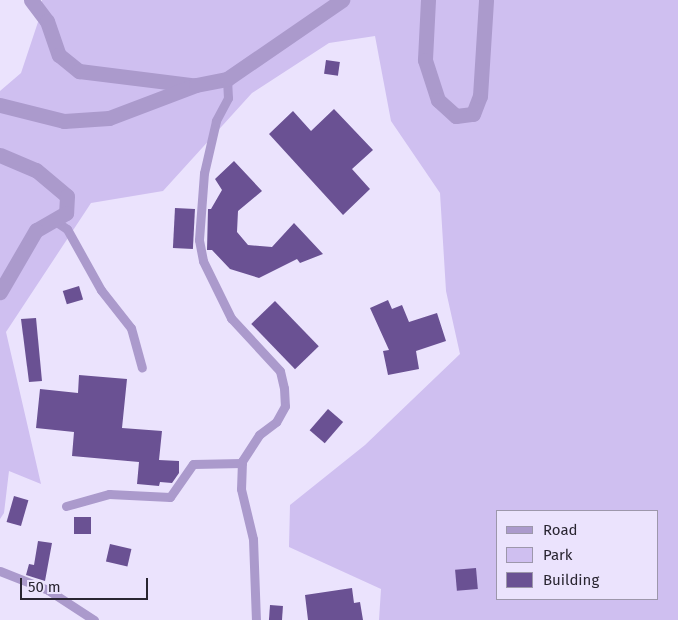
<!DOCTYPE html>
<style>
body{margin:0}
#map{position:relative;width:678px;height:620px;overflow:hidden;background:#ebe3fd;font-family:"Fira Sans",sans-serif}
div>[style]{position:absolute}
.green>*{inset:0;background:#cfbff0}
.building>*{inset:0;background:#6a5193;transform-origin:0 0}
.lane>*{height:9px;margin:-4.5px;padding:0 4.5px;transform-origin:4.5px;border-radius:4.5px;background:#ab9acc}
.street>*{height:15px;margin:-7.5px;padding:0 7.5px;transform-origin:7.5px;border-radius:7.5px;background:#ab9acc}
span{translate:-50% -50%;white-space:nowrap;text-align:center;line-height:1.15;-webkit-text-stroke:5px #ebe3fd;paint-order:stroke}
.legend{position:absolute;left:496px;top:510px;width:162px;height:90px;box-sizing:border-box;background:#ebe3fd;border:1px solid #9d97ab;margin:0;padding:6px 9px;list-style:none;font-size:15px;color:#292531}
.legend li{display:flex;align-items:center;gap:10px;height:25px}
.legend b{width:25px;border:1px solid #9d97ab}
.scale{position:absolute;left:20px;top:578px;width:128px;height:22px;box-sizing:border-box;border:2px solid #292531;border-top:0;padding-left:6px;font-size:15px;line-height:18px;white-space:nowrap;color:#292531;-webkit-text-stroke:4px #ebe3fd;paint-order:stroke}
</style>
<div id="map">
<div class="green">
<i style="clip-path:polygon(evenodd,42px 0,678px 0,678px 620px,379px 620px,381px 589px,289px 547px,290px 505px,365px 445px,460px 354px,446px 291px,440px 193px,391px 121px,375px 36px,329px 43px,252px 93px,163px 191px,91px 203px,6px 332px,41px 484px,9px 471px,4px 513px,0 519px,0 91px,21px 73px,40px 16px,42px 0,497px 511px,657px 511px,657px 599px,497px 599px,497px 511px)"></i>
</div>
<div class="building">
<i style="left:326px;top:60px;width:14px;height:14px;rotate:8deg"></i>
<i style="clip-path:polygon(334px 109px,373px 150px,352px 169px,370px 189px,343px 215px,269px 134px,293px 111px,311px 131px)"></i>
<i style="clip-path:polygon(234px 161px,262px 191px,238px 211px,237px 232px,248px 245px,272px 247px,294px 223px,323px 254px,300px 263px,297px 259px,259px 278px,230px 269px,212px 250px,207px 250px,208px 209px,211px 209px,222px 190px,215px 179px)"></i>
<i style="left:175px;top:208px;width:20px;height:40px;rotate:3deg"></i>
<i style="left:79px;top:286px;width:14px;height:17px;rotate:73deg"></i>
<i style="clip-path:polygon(388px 300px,392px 309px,402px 305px,409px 322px,437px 313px,446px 341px,416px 351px,419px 369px,388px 375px,383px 351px,389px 350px,370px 308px)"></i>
<i style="left:275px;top:301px;width:63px;height:33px;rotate:46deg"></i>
<i style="clip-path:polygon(36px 318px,42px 381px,29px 382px,21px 319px)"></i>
<i style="clip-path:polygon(79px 375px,127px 379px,122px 428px,162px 431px,159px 460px,179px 461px,179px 473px,172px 483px,160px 482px,159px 486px,137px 484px,139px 462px,72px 456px,74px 432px,36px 428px,40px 389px,78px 393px)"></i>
<i style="left:328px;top:409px;width:20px;height:28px;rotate:41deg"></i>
<i style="left:14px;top:496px;width:15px;height:27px;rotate:16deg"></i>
<i style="left:74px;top:517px;width:17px;height:17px"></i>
<i style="clip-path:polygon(38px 541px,52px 543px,45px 581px,26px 575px,29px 564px,34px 565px)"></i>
<i style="left:110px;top:544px;width:22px;height:18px;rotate:13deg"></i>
<i style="left:476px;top:568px;width:21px;height:21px;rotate:85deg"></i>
<i style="clip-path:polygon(352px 588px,354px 603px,360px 602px,363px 620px,308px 620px,305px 595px)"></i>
<i style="left:270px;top:605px;width:13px;height:15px;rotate:4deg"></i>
</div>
<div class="lane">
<i style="left:227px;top:79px;width:19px;rotate:87deg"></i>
<i style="left:228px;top:98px;width:26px;rotate:118deg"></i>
<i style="left:216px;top:121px;width:53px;rotate:103deg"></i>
<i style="left:204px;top:173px;width:67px;rotate:94.3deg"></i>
<i style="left:199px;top:240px;width:21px;rotate:79deg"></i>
<i style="left:203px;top:261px;width:64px;rotate:63.8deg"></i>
<i style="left:231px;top:318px;width:72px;rotate:47.2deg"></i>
<i style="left:280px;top:371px;width:17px;rotate:77deg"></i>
<i style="left:284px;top:388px;width:18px;rotate:87deg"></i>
<i style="left:285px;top:406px;width:18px;rotate:119deg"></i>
<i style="left:276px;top:422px;width:21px;rotate:143deg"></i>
<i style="left:259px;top:435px;width:31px;rotate:123deg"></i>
<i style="left:242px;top:461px;width:28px;rotate:92deg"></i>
<i style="left:241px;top:489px;width:51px;rotate:76.5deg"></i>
<i style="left:253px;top:539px;width:81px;rotate:87.9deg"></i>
<i style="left:52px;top:219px;width:18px;rotate:34deg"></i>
<i style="left:67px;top:229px;width:70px;rotate:60.9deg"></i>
<i style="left:101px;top:290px;width:48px;rotate:51.7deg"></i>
<i style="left:131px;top:328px;width:41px;rotate:74.6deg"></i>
<i style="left:66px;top:506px;width:45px;rotate:-15.6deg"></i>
<i style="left:109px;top:494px;width:61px;rotate:2.8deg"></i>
<i style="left:170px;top:497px;width:40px;rotate:-55.1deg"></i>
<i style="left:193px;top:464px;width:49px;rotate:-1.2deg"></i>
<i style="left:0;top:571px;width:52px;rotate:21.6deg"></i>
<i style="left:48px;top:590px;width:55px;rotate:33.1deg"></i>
</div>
<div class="street">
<i style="left:31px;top:0;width:26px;rotate:53deg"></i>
<i style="left:47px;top:21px;width:36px;rotate:71deg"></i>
<i style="left:59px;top:55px;width:26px;rotate:39deg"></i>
<i style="left:79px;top:71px;width:114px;rotate:7.1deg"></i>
<i style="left:428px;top:0;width:60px;rotate:92.9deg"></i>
<i style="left:425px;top:60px;width:42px;rotate:72deg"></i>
<i style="left:438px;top:100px;width:24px;rotate:42deg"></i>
<i style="left:456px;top:116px;width:17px;rotate:-7deg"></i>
<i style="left:473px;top:114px;width:19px;rotate:-69deg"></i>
<i style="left:480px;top:96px;width:96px;rotate:-86.4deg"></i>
<i style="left:0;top:105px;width:66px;rotate:14deg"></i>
<i style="left:64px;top:121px;width:45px;rotate:-3.8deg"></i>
<i style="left:109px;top:118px;width:93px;rotate:-20.8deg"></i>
<i style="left:196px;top:85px;width:32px;rotate:-11deg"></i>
<i style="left:227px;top:79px;width:140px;rotate:-34.5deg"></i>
<i style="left:0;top:155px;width:39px;rotate:23deg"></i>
<i style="left:36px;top:170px;width:40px;rotate:40deg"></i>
<i style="left:67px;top:196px;width:17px;rotate:93deg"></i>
<i style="left:66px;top:213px;width:34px;rotate:150deg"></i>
<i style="left:36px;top:230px;width:72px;rotate:120.1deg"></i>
</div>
<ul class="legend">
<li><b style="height:6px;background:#ab9acc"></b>Road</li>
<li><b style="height:14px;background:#cfbff0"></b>Park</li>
<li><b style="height:14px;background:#6a5193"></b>Building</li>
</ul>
<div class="scale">50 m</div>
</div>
